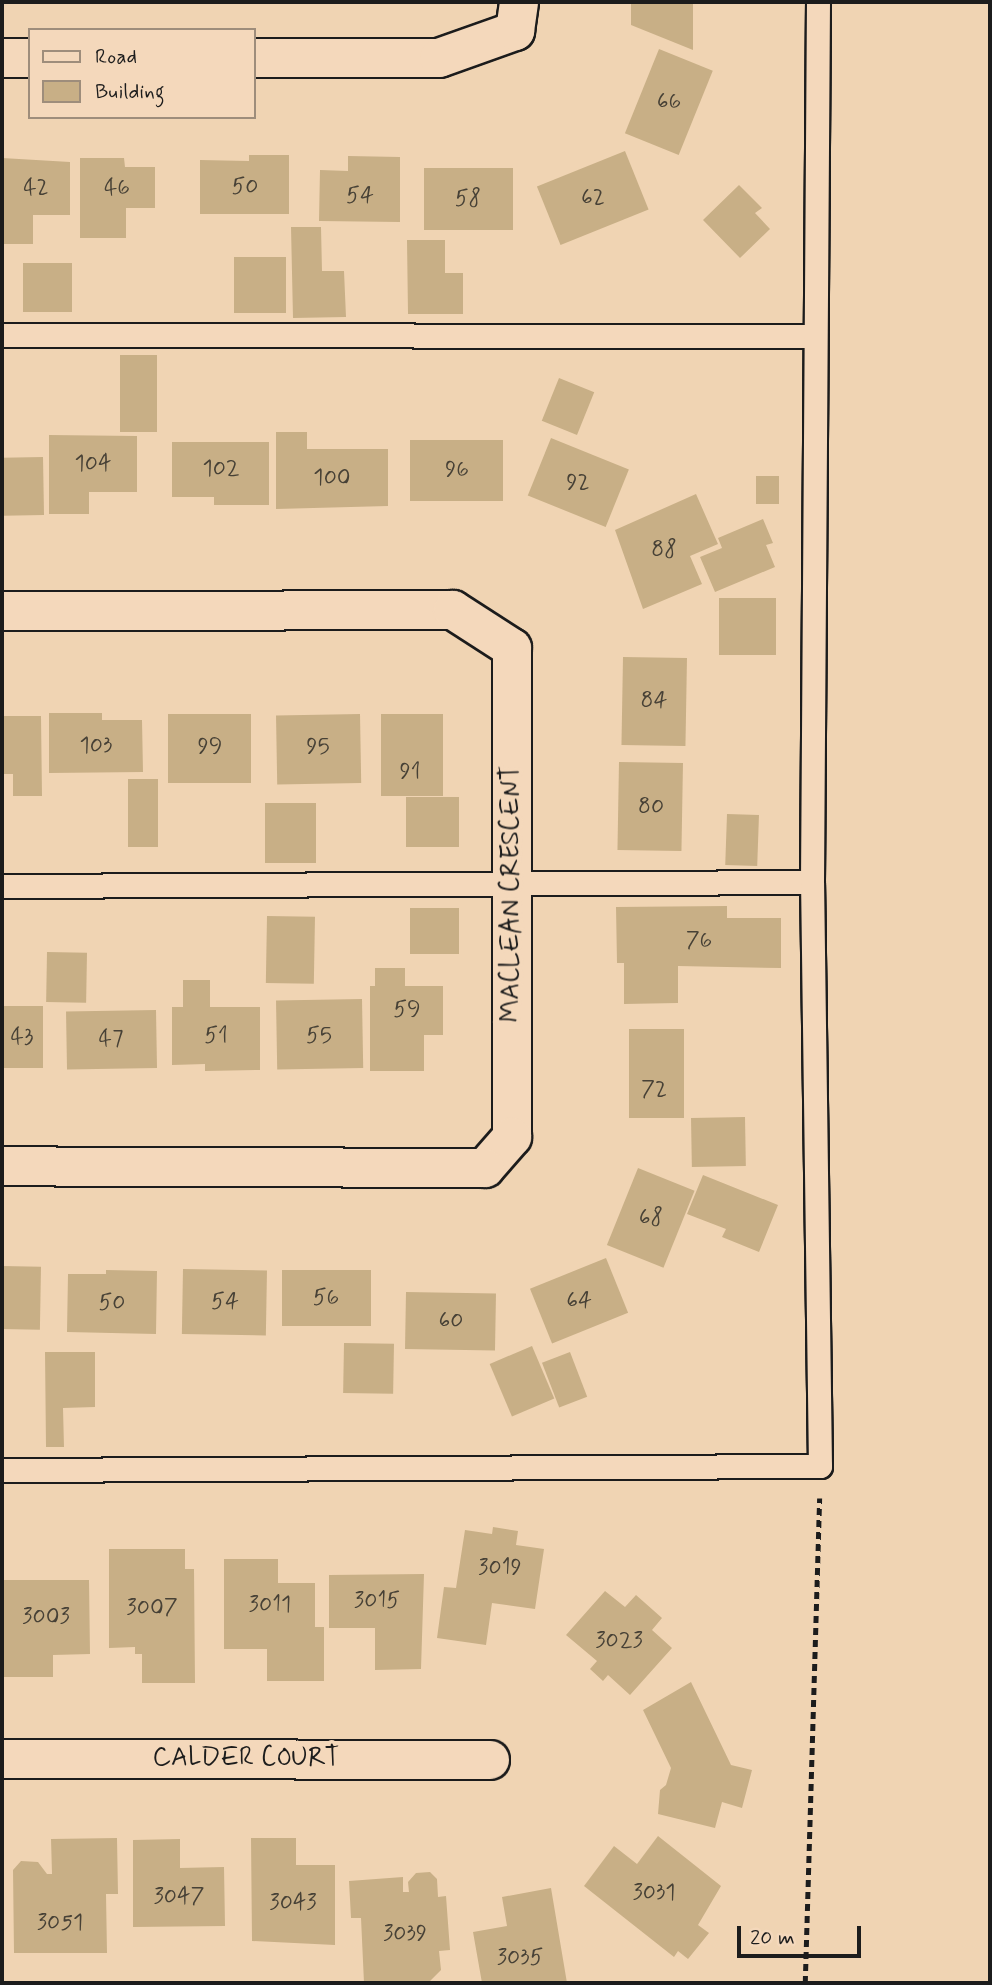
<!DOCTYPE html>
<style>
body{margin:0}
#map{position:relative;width:992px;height:1985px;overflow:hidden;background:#f0d4b3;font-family:Mynerve,sans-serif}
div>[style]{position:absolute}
.building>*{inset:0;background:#c8af86;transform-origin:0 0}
.path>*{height:4.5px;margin-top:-2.25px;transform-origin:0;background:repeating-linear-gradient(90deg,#1c1c1c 0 7px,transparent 0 12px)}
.roads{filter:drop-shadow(2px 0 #1c1c1c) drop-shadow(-2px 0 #1c1c1c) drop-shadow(0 2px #1c1c1c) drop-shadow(0 -2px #1c1c1c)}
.service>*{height:23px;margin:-11.5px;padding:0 11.5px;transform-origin:11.5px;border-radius:11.5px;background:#f4d8bb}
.minor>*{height:38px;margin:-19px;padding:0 19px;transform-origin:19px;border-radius:19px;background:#f4d8bb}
span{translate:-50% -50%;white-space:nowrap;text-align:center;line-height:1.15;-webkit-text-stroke:7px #f4d8bb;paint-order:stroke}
.number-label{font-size:23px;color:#474136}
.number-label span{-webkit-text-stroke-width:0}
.street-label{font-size:26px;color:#1c1c1c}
.frame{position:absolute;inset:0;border:4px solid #1c1c1c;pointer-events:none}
.legend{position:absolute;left:28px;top:28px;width:228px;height:91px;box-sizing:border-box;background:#f4d8bb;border:2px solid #9e8d7b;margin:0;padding:9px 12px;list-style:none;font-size:21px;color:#1c1c1c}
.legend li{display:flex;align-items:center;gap:14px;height:35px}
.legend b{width:35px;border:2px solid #9e8d7b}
.scale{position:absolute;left:737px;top:1926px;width:124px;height:32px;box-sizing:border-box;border:4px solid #1c1c1c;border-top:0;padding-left:9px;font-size:21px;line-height:24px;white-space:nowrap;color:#1c1c1c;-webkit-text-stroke:5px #f4d8bb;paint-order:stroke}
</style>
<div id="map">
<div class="building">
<i style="clip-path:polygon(631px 2px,693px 2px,693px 50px,631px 25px)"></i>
<i style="left:659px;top:49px;width:58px;height:91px;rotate:22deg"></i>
<i style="left:625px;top:151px;width:63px;height:95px;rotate:68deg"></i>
<i style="clip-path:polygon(249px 155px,289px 155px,289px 214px,200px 214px,200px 160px,249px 161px)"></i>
<i style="clip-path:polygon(348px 156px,400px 157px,400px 222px,319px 221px,320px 170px,348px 171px)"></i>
<i style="clip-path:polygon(2px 158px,70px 162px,70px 215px,33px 215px,33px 244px,2px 244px)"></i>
<i style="clip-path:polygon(80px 158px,124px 158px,125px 167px,155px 167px,155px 208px,126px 208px,126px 238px,80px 238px)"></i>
<i style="left:424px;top:168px;width:89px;height:62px"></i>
<i style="clip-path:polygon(739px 185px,762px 208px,755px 213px,770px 229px,740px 258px,703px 220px)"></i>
<i style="clip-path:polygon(291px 227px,321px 227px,322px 271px,344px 271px,346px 317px,293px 318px)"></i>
<i style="clip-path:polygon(407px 240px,445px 240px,445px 273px,463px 273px,463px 314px,408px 314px)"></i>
<i style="left:234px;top:257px;width:52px;height:56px"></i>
<i style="left:23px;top:263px;width:49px;height:49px"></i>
<i style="left:120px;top:355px;width:37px;height:77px"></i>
<i style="left:559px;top:378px;width:38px;height:46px;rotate:22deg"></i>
<i style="clip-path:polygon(276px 432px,307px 432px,307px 449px,388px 449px,388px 506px,276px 509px)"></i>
<i style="clip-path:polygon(49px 435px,137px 436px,137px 492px,89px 492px,89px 514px,49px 514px)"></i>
<i style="left:551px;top:438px;width:84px;height:62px;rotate:22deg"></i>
<i style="left:410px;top:440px;width:93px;height:61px"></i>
<i style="clip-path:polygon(172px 442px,269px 442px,269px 505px,214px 505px,214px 497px,172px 497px)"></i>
<i style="left:43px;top:457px;width:58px;height:41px;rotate:89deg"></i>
<i style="left:756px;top:476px;width:23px;height:28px"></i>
<i style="clip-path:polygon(696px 494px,718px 544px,690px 556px,702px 584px,643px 609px,615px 530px)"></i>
<i style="clip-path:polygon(763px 519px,773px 543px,766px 545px,775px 567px,715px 592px,700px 557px,722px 548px,718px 538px)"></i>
<i style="left:719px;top:598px;width:57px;height:57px"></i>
<i style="left:623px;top:657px;width:64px;height:88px;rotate:1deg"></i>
<i style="clip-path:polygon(49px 713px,102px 713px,102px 720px,142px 720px,143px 772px,49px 773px)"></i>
<i style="left:168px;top:714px;width:83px;height:69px"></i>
<i style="left:360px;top:714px;width:69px;height:84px;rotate:89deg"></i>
<i style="left:381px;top:714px;width:62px;height:82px"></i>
<i style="clip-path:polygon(2px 716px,41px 716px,42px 796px,13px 796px,13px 774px,2px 774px)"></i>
<i style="left:619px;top:762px;width:64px;height:88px;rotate:1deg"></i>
<i style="left:128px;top:779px;width:30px;height:68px"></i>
<i style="left:406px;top:797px;width:53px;height:50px"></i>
<i style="left:265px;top:803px;width:51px;height:60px"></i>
<i style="left:727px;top:814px;width:32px;height:51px;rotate:2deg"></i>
<i style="clip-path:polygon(727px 906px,727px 918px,781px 918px,781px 968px,678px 966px,678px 1003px,624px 1004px,624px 963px,617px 963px,616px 907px)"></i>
<i style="left:410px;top:908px;width:49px;height:46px"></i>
<i style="left:267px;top:916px;width:48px;height:67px;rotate:1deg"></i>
<i style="left:47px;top:952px;width:40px;height:50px;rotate:1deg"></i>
<i style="clip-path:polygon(375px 968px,405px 968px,405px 986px,443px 986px,443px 1035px,424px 1035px,424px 1071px,370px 1071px,370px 986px,375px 986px)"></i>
<i style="clip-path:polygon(183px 980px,210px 980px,210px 1007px,260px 1007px,260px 1070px,205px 1071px,205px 1064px,172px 1065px,172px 1007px,183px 1007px)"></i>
<i style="left:362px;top:999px;width:69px;height:86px;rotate:89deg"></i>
<i style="left:2px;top:1006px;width:41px;height:62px"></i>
<i style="left:156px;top:1010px;width:58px;height:90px;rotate:89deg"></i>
<i style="left:629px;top:1029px;width:55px;height:89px"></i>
<i style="left:745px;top:1117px;width:49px;height:54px;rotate:89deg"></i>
<i style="left:638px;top:1168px;width:61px;height:83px;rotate:22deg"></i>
<i style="clip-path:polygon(703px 1175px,778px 1205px,759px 1252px,722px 1237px,726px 1229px,687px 1214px)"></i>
<i style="left:606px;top:1258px;width:59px;height:82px;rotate:68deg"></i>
<i style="left:2px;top:1266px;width:39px;height:63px;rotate:1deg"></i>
<i style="left:183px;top:1269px;width:84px;height:65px;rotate:1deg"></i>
<i style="clip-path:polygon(106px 1270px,157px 1271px,156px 1334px,67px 1332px,68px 1274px,106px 1274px)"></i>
<i style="left:282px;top:1270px;width:89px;height:56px"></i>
<i style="left:406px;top:1292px;width:90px;height:57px;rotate:1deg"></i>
<i style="left:344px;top:1343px;width:50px;height:50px;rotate:1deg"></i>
<i style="left:532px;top:1346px;width:57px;height:46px;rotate:67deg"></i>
<i style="clip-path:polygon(45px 1352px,95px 1352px,95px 1407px,63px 1408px,64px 1447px,46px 1447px)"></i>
<i style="left:570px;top:1352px;width:48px;height:30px;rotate:69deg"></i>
<i style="clip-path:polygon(493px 1527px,518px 1531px,516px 1545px,544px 1549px,535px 1609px,492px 1603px,486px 1645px,437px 1638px,444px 1587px,456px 1588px,465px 1530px,492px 1534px)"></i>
<i style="clip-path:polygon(109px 1549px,185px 1549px,185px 1569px,194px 1569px,195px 1683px,142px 1683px,142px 1654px,135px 1654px,135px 1647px,109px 1648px)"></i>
<i style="clip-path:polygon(224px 1559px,278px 1559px,278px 1583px,315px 1583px,315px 1627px,324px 1627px,324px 1681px,267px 1681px,267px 1649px,224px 1649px)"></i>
<i style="clip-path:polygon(424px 1574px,421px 1669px,375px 1670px,375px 1628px,329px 1628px,329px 1575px)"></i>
<i style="clip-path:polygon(2px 1580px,89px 1580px,90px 1654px,53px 1655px,53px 1677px,2px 1677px)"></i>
<i style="clip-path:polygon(605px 1591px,625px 1607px,636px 1595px,662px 1618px,652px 1630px,672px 1648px,630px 1695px,608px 1675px,603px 1681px,590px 1669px,597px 1661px,566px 1635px)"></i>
<i style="clip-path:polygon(691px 1682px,731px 1765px,752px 1770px,742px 1808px,722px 1802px,715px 1828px,658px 1814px,660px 1790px,666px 1785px,671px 1768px,643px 1710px)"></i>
<i style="clip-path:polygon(658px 1836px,721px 1886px,698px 1925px,709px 1933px,688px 1959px,678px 1951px,674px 1957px,584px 1886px,614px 1846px,637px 1864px)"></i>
<i style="clip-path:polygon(117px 1838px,118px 1894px,106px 1894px,107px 1953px,14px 1953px,13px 1870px,21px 1861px,38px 1862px,47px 1874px,52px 1874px,51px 1839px)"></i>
<i style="clip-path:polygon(251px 1838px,296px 1838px,296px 1865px,335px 1865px,335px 1945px,252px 1941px)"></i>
<i style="clip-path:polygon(180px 1839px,180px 1868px,224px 1867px,225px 1926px,133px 1927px,133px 1840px)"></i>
<i style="clip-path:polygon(430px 1872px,437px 1879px,438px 1897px,446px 1896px,450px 1950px,439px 1951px,441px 1970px,428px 1983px,364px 1983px,361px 1918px,351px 1918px,349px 1881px,403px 1877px,403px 1892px,409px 1892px,408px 1882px,416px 1873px)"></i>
<i style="clip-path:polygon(551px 1888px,567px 1983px,482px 1983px,473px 1932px,507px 1926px,502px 1897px)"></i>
</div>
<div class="path">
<i style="left:805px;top:1983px;width:485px;rotate:-88.3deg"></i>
</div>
<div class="roads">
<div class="service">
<i style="left:2px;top:335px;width:812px;rotate:0.07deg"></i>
<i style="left:2px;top:886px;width:810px;rotate:-0.28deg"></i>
<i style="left:2px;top:1470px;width:818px;rotate:-0.28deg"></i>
<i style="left:820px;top:1466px;width:584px;rotate:-90.78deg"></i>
<i style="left:812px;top:882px;width:880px;rotate:-89.61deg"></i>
</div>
<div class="minor">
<i style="left:2px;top:58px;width:28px"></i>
<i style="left:254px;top:58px;width:185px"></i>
<i style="left:439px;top:58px;width:81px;rotate:-19.6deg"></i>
<i style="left:515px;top:31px;width:29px;rotate:-82deg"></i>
<i style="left:2px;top:611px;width:451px;rotate:-0.1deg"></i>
<i style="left:453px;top:610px;width:70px;rotate:32.8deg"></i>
<i style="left:512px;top:648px;width:489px;rotate:90deg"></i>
<i style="left:512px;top:1137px;width:41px;rotate:131.1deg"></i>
<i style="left:485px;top:1168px;width:483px;rotate:-179.8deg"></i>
<i style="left:2px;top:1759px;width:488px;rotate:0.1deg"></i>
</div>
</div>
<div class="number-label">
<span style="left:669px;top:102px">66</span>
<span style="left:245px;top:187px">50</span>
<span style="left:36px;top:188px">42</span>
<span style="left:117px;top:188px">46</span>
<span style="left:360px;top:196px">54</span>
<span style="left:593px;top:198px">62</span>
<span style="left:468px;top:199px">58</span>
<span style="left:93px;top:464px">104</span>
<span style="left:221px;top:469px">102</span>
<span style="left:457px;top:470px">96</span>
<span style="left:332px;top:478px">100</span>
<span style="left:578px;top:483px">92</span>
<span style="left:664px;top:550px">88</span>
<span style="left:654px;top:701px">84</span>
<span style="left:96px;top:746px">103</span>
<span style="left:210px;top:747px">99</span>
<span style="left:318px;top:747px">95</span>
<span style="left:410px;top:772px">91</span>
<span style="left:651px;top:807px">80</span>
<span style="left:699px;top:941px">76</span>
<span style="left:407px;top:1010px">59</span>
<span style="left:216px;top:1036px">51</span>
<span style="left:319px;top:1036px">55</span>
<span style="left:22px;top:1037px">43</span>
<span style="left:111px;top:1039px">47</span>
<span style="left:654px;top:1090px">72</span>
<span style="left:651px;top:1218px">68</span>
<span style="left:326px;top:1298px">56</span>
<span style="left:579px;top:1301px">64</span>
<span style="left:225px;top:1302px">54</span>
<span style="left:112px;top:1303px">50</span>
<span style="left:451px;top:1321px">60</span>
<span style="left:500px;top:1568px">3019</span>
<span style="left:377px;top:1601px">3015</span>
<span style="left:270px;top:1605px">3011</span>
<span style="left:152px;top:1608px">3007</span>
<span style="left:46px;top:1617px">3003</span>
<span style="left:619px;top:1641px">3023</span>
<span style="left:654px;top:1893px">3031</span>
<span style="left:179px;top:1897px">3047</span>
<span style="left:293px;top:1903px">3043</span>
<span style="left:60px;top:1923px">3051</span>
<span style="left:405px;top:1934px">3039</span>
<span style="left:520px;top:1958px">3035</span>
</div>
<div class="street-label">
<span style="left:512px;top:894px;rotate:-90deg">MACLEAN CRESCENT</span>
<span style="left:246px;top:1759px">CALDER COURT</span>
</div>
<div class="frame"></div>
<ul class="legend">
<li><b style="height:9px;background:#f4d8bb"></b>Road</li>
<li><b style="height:19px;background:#c8af86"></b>Building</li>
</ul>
<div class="scale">20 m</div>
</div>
